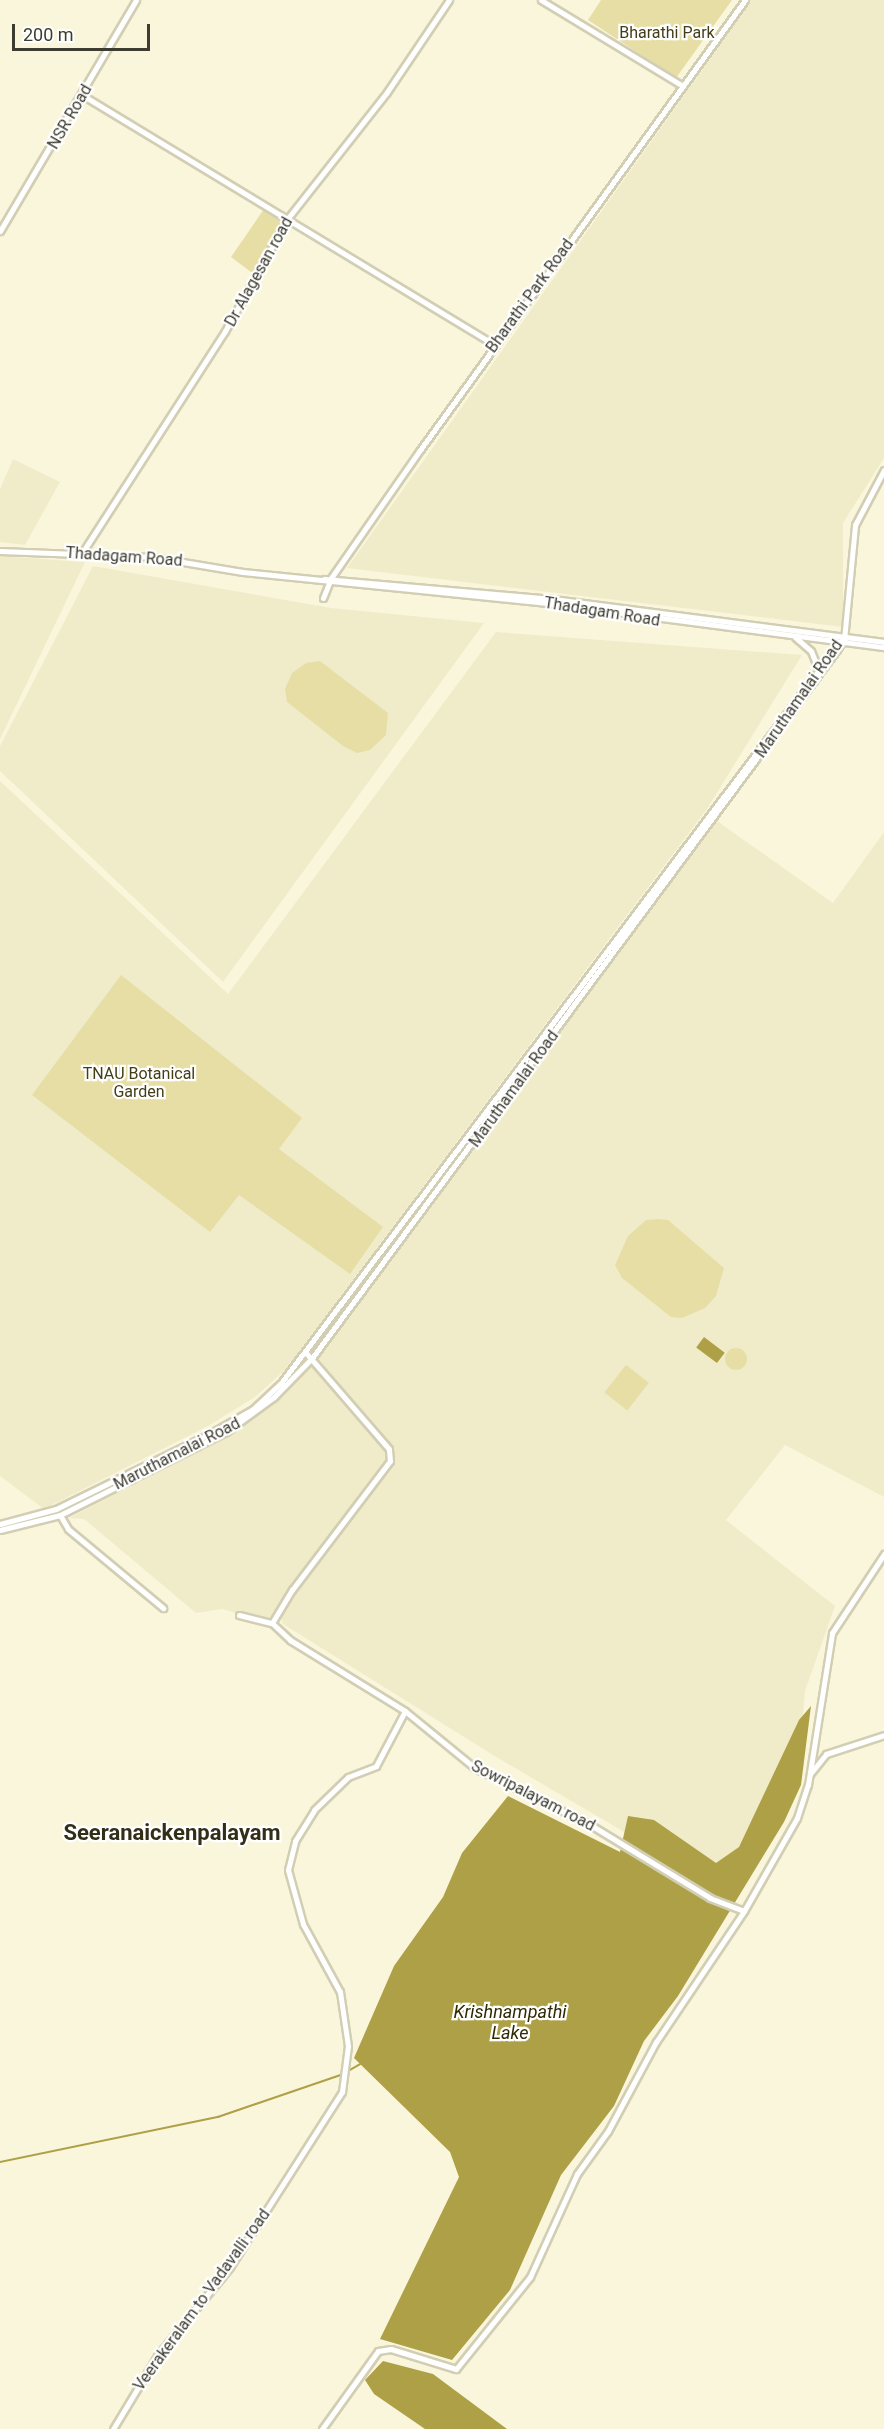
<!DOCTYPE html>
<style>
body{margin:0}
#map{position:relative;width:884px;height:2429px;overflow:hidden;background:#faf6db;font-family:Roboto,sans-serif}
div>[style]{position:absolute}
.built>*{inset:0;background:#f0ecca}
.green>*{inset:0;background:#e7dea5;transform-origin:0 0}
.round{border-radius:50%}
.water>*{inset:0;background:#aea047;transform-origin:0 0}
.stream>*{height:1.5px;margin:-0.75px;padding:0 0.75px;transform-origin:0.75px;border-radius:0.75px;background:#aea047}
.roads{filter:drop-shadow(2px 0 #d2ceb4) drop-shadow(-2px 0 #d2ceb4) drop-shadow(0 2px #d2ceb4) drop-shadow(0 -2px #d2ceb4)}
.secondary>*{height:5px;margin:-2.5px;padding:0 2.5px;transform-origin:2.5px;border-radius:2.5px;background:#fff}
.primary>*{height:5px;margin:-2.5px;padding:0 2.5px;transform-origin:2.5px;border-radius:2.5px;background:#fff}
span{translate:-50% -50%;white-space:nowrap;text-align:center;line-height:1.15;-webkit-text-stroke:4.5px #fff;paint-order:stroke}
.park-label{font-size:16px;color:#433e17}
.street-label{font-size:16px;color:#3d3c31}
.water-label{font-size:18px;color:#302a03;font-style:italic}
.district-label{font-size:22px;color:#322f19;font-weight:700}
.scale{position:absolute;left:12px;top:24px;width:138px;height:27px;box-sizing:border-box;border:3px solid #3d3c31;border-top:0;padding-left:8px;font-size:18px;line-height:21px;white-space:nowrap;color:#3d3c31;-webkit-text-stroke:4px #fff;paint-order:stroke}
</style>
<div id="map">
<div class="built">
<i style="clip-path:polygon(752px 0,884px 0,884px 458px,843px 523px,843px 627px,347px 568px)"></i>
<i style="clip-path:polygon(13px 459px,60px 482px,25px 545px,0 542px,0 489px)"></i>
<i style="clip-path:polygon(0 556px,85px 562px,0 739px)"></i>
<i style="clip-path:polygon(93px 566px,331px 608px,484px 623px,223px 982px,0 771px,0 746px)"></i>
<i style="clip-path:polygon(496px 632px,802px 655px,707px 809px,285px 1370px,255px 1397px,208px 1426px,44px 1509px,0 1476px,0 781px,228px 994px)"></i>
<i style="clip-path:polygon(717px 821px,833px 903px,884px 832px,884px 1497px,785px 1445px,726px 1520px,835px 1606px,805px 1691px,799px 1761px,735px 1897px,493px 1755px,283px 1624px,280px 1614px,264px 1621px,222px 1609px,196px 1613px,84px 1519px,69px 1518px,238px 1430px,282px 1396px)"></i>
</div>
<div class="green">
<i style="clip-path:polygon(601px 0,732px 0,676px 78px,588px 20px)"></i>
<i style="clip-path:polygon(264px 209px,285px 218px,255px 275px,231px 257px)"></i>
<i style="clip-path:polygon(320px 661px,388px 713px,386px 735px,370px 750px,357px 753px,343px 746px,287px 702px,285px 689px,292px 673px,306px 663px)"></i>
<i style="clip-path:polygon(121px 975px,302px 1118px,279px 1149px,383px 1227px,350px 1274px,239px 1195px,210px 1232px,32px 1095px)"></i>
<i style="clip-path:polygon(658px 1219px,668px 1220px,724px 1268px,716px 1296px,705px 1308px,682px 1318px,671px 1317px,622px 1278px,615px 1265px,628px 1236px,646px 1220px)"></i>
<i class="round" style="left:725px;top:1348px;width:22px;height:22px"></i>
<i style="left:626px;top:1365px;width:29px;height:35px;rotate:38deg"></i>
</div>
<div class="water">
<i style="left:704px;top:1337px;width:26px;height:13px;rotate:37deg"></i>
<i style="clip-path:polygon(811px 1706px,801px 1785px,784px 1822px,678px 1996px,644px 2041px,614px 2106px,561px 2175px,510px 2290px,452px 2360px,380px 2339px,459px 2177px,450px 2152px,354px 2058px,394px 1966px,443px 1897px,462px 1853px,508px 1796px,620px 1852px,628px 1816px,654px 1820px,716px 1863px,739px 1847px,799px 1720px)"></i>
<i style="clip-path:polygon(383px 2361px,433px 2374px,507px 2429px,425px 2429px,374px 2394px,365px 2380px)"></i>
</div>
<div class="stream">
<i style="left:345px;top:2073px;width:20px;rotate:-30deg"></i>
<i style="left:0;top:2162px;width:223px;rotate:-11.7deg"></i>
<i style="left:218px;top:2117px;width:130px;rotate:-18.9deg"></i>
</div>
<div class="roads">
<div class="secondary">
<i style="left:541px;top:0;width:166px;rotate:31.2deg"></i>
<i style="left:82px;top:95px;width:482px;rotate:31.2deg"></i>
<i style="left:0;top:231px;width:268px;rotate:-59.5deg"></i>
<i style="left:82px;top:553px;width:264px;rotate:-57.2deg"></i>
<i style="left:225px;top:331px;width:129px;rotate:-60.9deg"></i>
<i style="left:288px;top:218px;width:160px;rotate:-51.8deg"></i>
<i style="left:387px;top:92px;width:111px;rotate:-56deg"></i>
<i style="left:323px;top:598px;width:22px;rotate:-68deg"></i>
<i style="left:331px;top:578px;width:156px;rotate:-55.2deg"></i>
<i style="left:420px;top:450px;width:555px;rotate:-54.16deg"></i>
<i style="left:60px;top:1515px;width:16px;rotate:60deg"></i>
<i style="left:68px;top:1529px;width:124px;rotate:39.7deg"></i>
<i style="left:239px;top:1615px;width:34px;rotate:14deg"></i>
<i style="left:272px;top:1623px;width:25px;rotate:43deg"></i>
<i style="left:290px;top:1640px;width:135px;rotate:31.7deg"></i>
<i style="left:405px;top:1711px;width:90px;rotate:39.2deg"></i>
<i style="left:475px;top:1768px;width:127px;rotate:26.2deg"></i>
<i style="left:589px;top:1824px;width:142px;rotate:31.4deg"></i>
<i style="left:710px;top:1898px;width:36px;rotate:21deg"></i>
<i style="left:272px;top:1623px;width:39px;rotate:-59deg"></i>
<i style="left:292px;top:1590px;width:162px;rotate:-52.8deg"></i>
<i style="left:390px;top:1461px;width:12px;rotate:-95deg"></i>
<i style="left:389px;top:1449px;width:127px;rotate:-130.8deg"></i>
<i style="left:810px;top:1774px;width:26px;rotate:-51deg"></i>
<i style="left:826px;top:1754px;width:61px;rotate:-18.1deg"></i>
<i style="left:113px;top:2429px;width:85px;rotate:-58.9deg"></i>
<i style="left:157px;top:2356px;width:115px;rotate:-50.6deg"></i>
<i style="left:230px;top:2267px;width:208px;rotate:-57.4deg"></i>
<i style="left:342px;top:2092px;width:46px;rotate:-82.6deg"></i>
<i style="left:348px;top:2046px;width:55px;rotate:-98.4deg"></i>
<i style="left:340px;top:1992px;width:77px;rotate:-118.6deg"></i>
<i style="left:303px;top:1924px;width:56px;rotate:-105.5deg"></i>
<i style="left:288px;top:1870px;width:30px;rotate:-76deg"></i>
<i style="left:295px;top:1841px;width:36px;rotate:-58deg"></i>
<i style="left:314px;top:1810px;width:47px;rotate:-44.1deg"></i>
<i style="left:348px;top:1777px;width:30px;rotate:-21deg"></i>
<i style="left:376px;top:1766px;width:62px;rotate:-62.2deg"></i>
</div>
<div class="primary">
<i style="left:0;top:551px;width:153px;rotate:2.2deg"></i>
<i style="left:153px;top:557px;width:91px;rotate:9.5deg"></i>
<i style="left:243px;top:572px;width:299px;rotate:5.8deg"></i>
<i style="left:540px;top:602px;width:347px;rotate:7.5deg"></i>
<i style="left:324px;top:579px;width:230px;rotate:5deg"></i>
<i style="left:553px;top:599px;width:334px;rotate:7.4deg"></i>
<i style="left:795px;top:637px;width:21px;rotate:41deg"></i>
<i style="left:811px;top:651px;width:18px;rotate:68deg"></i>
<i style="left:0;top:1524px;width:58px;rotate:-15deg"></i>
<i style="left:56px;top:1509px;width:175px;rotate:-26.1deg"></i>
<i style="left:213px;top:1432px;width:46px;rotate:-29.9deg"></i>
<i style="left:253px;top:1409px;width:38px;rotate:-43deg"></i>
<i style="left:281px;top:1383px;width:936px;rotate:-52.95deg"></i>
<i style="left:0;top:1530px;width:62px;rotate:-14deg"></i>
<i style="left:60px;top:1515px;width:186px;rotate:-26.6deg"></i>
<i style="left:226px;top:1432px;width:59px;rotate:-36.1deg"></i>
<i style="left:274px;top:1397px;width:54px;rotate:-45.7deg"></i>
<i style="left:312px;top:1358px;width:894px;rotate:-53.46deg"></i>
<i style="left:844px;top:640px;width:116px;rotate:-84.5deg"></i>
<i style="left:855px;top:525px;width:62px;rotate:-62.2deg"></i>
<i style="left:322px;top:2429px;width:96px;rotate:-54.3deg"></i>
<i style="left:378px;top:2351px;width:13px;rotate:-9deg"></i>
<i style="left:391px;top:2349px;width:68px;rotate:17.1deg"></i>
<i style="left:456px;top:2369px;width:118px;rotate:-51.2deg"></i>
<i style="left:530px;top:2277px;width:113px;rotate:-65.5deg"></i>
<i style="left:577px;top:2174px;width:53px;rotate:-54.2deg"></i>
<i style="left:608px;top:2131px;width:101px;rotate:-61.7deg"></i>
<i style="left:656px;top:2042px;width:158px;rotate:-56.1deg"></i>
<i style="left:744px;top:1911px;width:107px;rotate:-60.3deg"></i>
<i style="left:797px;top:1818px;width:35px;rotate:-72deg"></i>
<i style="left:808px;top:1785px;width:154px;rotate:-81deg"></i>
<i style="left:832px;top:1633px;width:95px;rotate:-56.6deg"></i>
</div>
</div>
<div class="park-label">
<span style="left:667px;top:33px">Bharathi Park</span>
<span style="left:139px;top:1083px">TNAU Botanical<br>Garden</span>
</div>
<div class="street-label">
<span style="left:70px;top:117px;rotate:-60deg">NSR Road</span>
<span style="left:259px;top:272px;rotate:-61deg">Dr Alagesan road</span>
<span style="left:530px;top:296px;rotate:-54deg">Bharathi Park Road</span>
<span style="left:124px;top:557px;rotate:4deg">Thadagam Road</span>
<span style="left:602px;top:612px;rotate:9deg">Thadagam Road</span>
<span style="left:799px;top:699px;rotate:-55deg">Maruthamalai Road</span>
<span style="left:514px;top:1089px;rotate:-54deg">Maruthamalai Road</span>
<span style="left:177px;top:1454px;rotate:-27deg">Maruthamalai Road</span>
<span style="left:533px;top:1796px;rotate:27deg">Sowripalayam road</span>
<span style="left:202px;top:2300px;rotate:-54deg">Veerakeralam to Vadavalli road</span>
</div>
<div class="water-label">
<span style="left:510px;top:2023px">Krishnampathi<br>Lake</span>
</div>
<div class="district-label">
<span style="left:172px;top:1833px">Seeranaickenpalayam</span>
</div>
<div class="scale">200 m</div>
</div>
